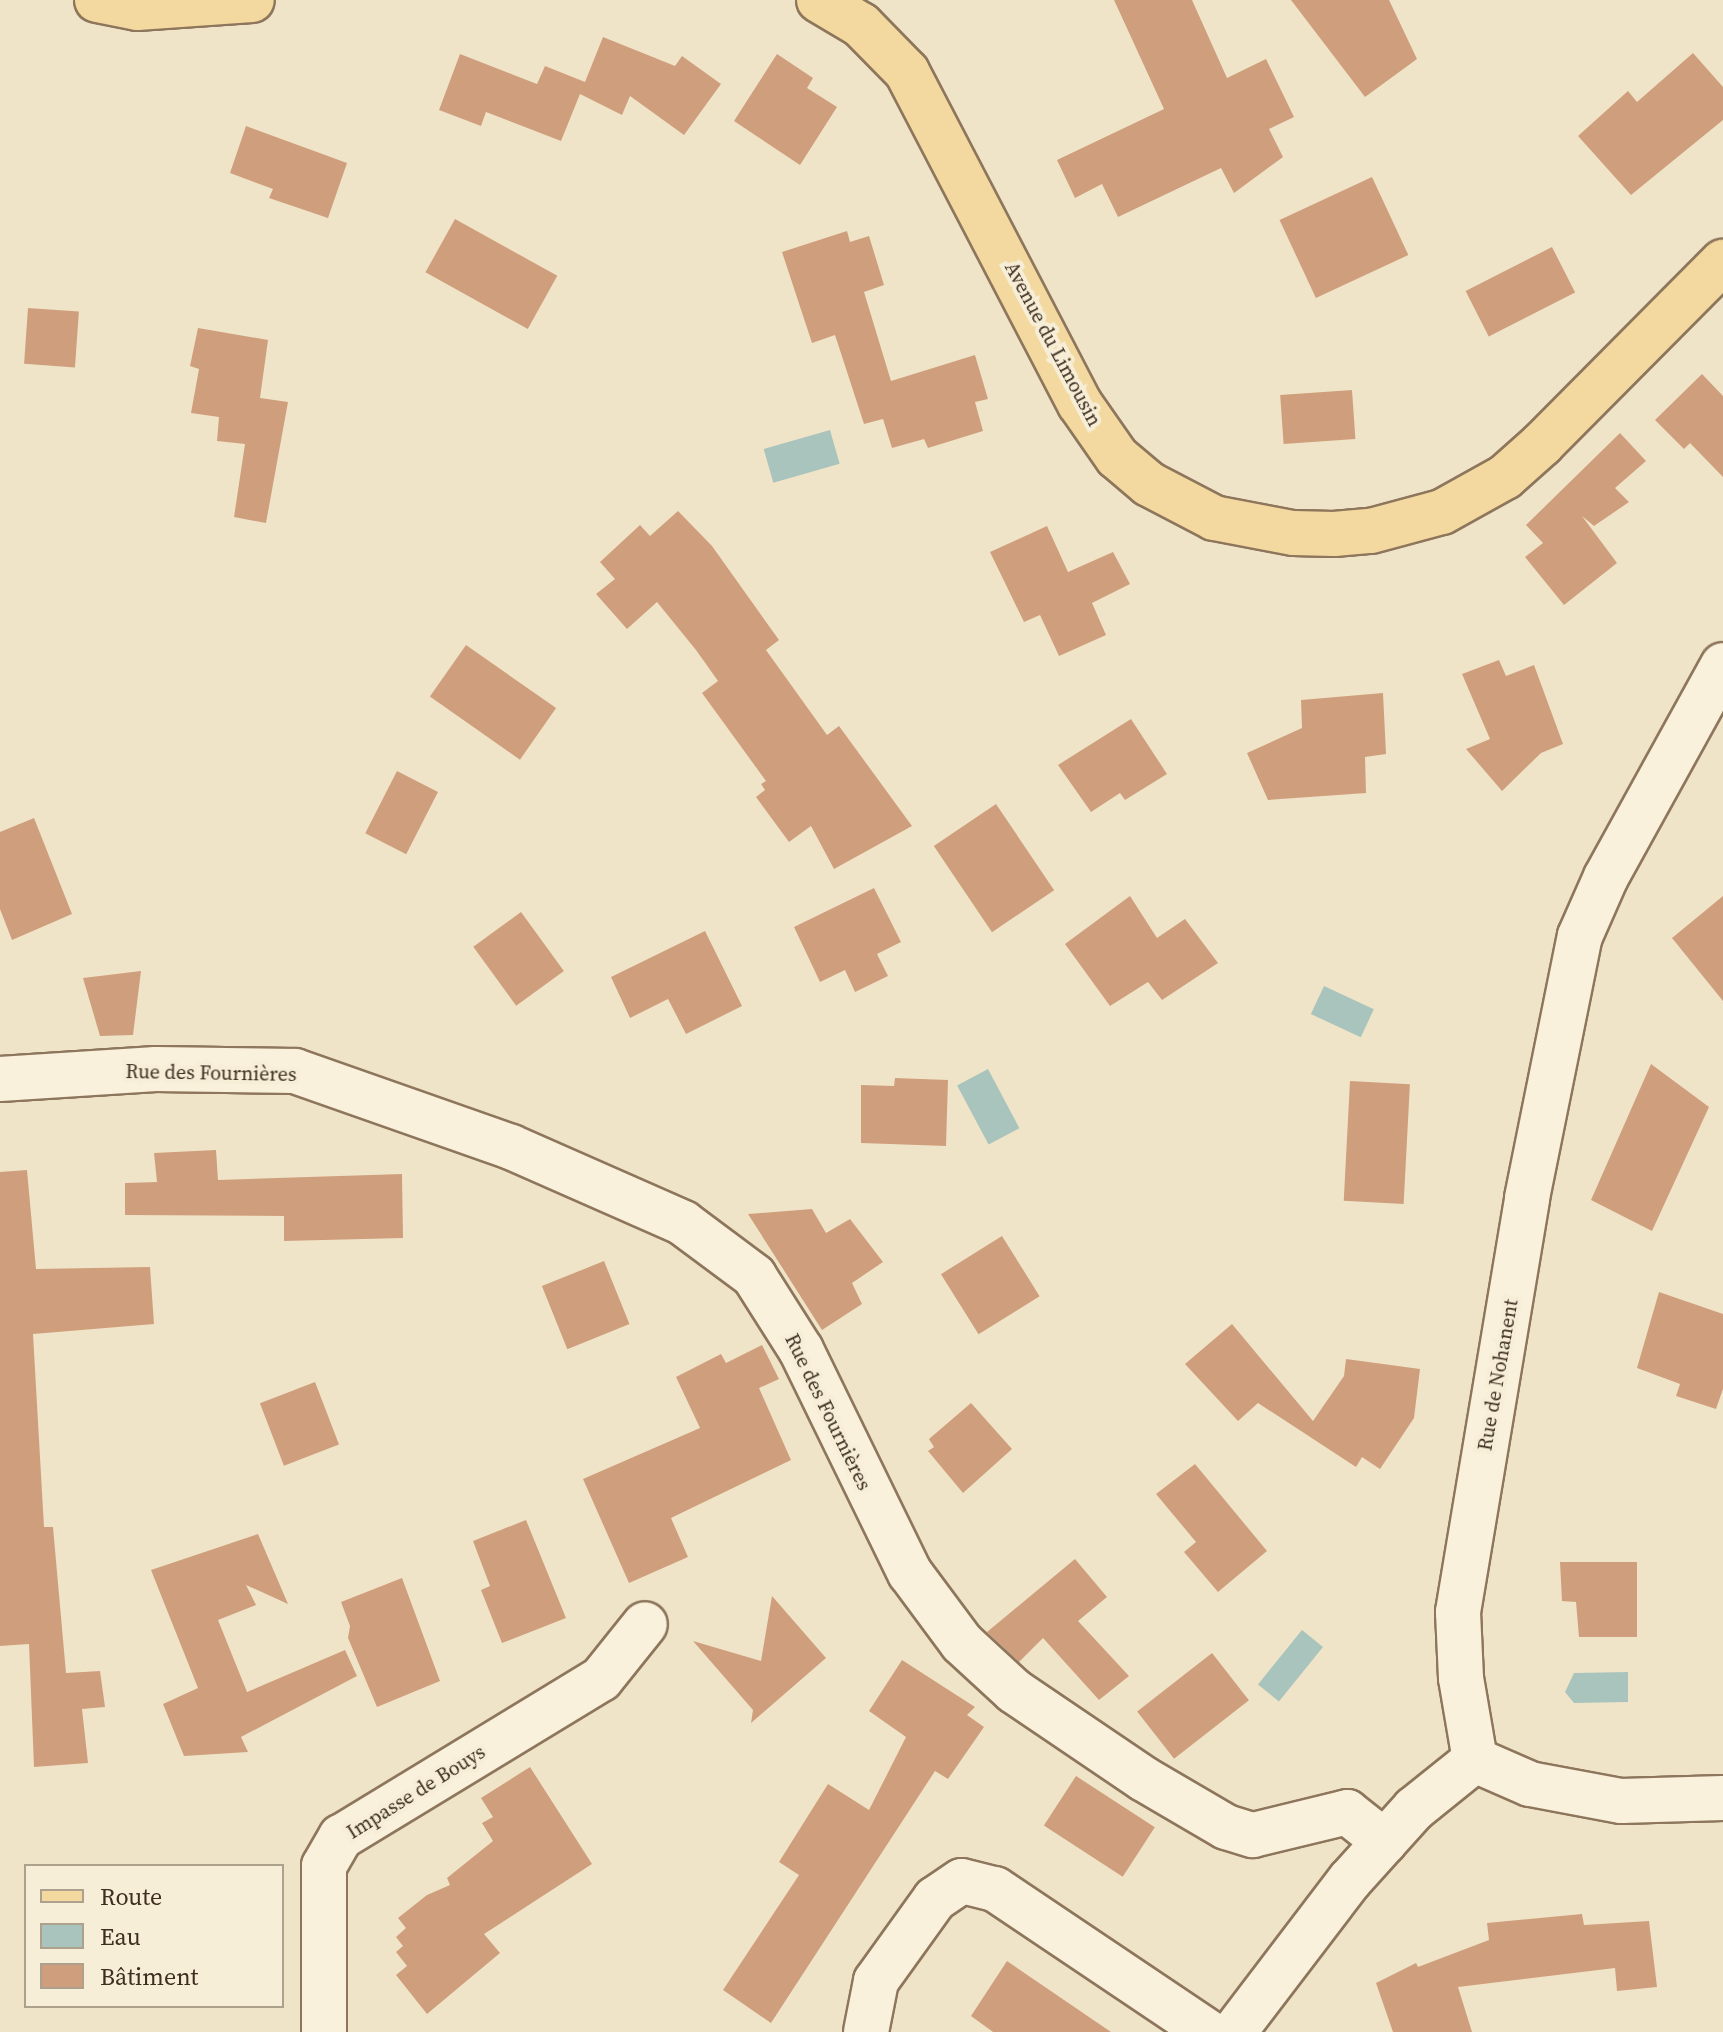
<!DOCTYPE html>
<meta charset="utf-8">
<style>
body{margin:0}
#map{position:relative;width:1723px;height:2032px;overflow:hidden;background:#f0e4c8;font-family:"Source Serif 4",serif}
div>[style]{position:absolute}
.water>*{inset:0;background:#a9c4bc;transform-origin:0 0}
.building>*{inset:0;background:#cf9f7d;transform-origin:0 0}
.roads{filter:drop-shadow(2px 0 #8d765c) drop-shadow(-2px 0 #8d765c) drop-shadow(0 2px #8d765c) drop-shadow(0 -2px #8d765c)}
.minor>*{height:44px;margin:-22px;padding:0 22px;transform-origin:22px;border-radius:22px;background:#faf1dc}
.major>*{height:44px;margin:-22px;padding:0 22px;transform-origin:22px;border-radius:22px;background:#f3d9a0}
span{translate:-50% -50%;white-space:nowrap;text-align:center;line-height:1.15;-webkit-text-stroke:8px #f7eed8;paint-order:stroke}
.street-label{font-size:20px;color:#3d2e20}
.legend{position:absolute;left:24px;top:1864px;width:260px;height:144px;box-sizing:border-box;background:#f7eed8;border:2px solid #ada18e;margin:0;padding:10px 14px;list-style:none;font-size:24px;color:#3d2e20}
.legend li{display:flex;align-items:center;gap:16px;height:40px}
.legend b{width:40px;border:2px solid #ada18e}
</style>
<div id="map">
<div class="water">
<i style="left:830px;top:430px;width:35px;height:69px;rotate:74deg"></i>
<i style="left:1324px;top:986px;width:55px;height:31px;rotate:25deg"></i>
<i style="left:988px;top:1069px;width:67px;height:35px;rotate:62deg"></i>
<i style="left:1302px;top:1630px;width:27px;height:70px;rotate:39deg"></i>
<i style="clip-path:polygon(1628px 1672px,1628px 1702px,1574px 1703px,1565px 1692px,1574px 1673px)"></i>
</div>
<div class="building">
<i style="clip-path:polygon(1114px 0,1192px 0,1227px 78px,1266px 59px,1294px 117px,1269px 129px,1283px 157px,1234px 193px,1221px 168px,1118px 217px,1102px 184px,1075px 198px,1057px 160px,1164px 109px)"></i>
<i style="clip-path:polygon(1291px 0,1389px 0,1417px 59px,1365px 97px)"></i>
<i style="clip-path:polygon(603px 37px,675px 66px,682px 56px,721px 84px,684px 135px,630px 96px,622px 115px,580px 94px,561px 141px,486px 112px,481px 126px,439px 110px,460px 54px,537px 84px,545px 66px,585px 82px)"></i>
<i style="clip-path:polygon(1693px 53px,1723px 87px,1723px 120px,1631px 195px,1578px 136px,1628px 91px,1637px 102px)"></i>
<i style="clip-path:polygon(777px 54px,813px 78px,807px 88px,837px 107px,800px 165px,734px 121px)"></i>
<i style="clip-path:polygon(246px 126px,347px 163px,328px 218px,269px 198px,273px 189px,230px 173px)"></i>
<i style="left:1372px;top:177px;width:86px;height:102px;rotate:65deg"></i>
<i style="left:455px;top:219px;width:117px;height:61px;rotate:29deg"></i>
<i style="clip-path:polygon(847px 231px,850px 242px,869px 236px,884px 285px,864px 292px,891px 381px,975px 355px,988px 399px,975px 402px,983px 431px,928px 448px,924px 439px,892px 448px,883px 419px,864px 424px,835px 335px,812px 343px,782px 252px)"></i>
<i style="left:1552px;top:247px;width:51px;height:97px;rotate:63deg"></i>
<i style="left:28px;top:308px;width:51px;height:56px;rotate:4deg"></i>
<i style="clip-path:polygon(198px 328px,268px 340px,260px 398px,288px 402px,266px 523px,234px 517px,245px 444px,217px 441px,219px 417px,191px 413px,199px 369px,190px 366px)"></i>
<i style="clip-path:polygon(1702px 374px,1723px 396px,1723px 477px,1690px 443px,1684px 449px,1655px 420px)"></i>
<i style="left:1352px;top:390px;width:49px;height:72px;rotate:86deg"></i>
<i style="clip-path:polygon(1620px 433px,1646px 461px,1615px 488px,1629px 502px,1594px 526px,1582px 516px,1617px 563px,1564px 605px,1525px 557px,1543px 543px,1526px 525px)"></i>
<i style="clip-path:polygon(678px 511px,712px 546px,779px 640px,766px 650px,827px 735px,839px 726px,912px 826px,834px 869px,811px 826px,789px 842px,756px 797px,765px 790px,761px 784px,766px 781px,702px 693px,718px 681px,696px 650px,657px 602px,627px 629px,596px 594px,615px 579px,600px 562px,640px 525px,650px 536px)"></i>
<i style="clip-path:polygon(1047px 526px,1068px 572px,1113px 552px,1130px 584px,1092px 603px,1106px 635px,1059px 656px,1040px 615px,1024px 622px,990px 552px)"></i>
<i style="left:466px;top:645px;width:110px;height:63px;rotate:35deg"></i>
<i style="clip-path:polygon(1499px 660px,1506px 676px,1534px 665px,1563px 744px,1541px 753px,1502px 791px,1466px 749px,1490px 739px,1462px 674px)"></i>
<i style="clip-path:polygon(1383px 693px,1386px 754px,1365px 757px,1366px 793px,1268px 800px,1247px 753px,1302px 728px,1301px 700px)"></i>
<i style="clip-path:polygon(1131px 719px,1167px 774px,1125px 800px,1120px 793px,1091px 812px,1058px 765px)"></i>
<i style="left:397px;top:771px;width:46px;height:70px;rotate:27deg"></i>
<i style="left:996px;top:804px;width:104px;height:75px;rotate:56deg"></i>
<i style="clip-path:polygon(34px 818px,72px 914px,12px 940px,0 909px,0 832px)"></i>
<i style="clip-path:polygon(874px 888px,901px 942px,877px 954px,888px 976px,855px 992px,845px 970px,820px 982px,794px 927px)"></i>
<i style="clip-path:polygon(1130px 896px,1157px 938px,1185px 919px,1218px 963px,1162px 1000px,1148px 982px,1110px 1006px,1065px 944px)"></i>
<i style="clip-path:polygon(1723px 896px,1723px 1001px,1672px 938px)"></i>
<i style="left:521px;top:912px;width:73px;height:59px;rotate:54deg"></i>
<i style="clip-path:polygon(705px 931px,742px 1006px,686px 1034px,668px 999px,630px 1018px,611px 977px)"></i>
<i style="clip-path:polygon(141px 971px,133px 1035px,100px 1036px,83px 978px)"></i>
<i style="clip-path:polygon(1651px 1064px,1709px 1107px,1652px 1231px,1591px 1200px)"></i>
<i style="clip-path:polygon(895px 1078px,948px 1080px,946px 1146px,861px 1143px,861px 1085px,894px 1086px)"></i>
<i style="left:1350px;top:1081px;width:60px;height:120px;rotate:3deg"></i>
<i style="clip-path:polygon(216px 1150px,218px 1180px,402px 1174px,403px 1238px,284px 1241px,284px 1216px,125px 1215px,125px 1183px,157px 1182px,154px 1153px)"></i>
<i style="clip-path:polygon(27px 1170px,36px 1269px,150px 1267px,154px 1324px,33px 1334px,44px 1527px,53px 1527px,66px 1673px,100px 1671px,105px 1707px,82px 1709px,88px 1763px,34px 1767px,29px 1644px,0 1646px,0 1172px)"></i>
<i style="clip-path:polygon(812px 1209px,826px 1233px,850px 1219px,883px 1262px,852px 1283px,862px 1304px,822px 1330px,748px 1214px)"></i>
<i style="left:1002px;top:1236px;width:71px;height:72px;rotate:58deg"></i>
<i style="left:604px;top:1261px;width:68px;height:67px;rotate:68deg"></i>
<i style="clip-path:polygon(1659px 1292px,1723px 1314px,1723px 1389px,1716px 1409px,1676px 1396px,1680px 1384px,1637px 1368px)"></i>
<i style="clip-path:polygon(1232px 1324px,1313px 1421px,1344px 1376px,1346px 1359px,1420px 1369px,1414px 1418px,1380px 1469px,1362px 1457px,1356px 1467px,1258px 1403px,1238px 1421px,1185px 1364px)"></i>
<i style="clip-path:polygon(762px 1345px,779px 1379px,759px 1388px,791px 1460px,671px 1518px,688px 1557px,629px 1583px,583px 1479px,700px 1428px,676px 1377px,721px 1354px,726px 1363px)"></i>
<i style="left:315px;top:1382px;width:67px;height:59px;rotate:69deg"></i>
<i style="clip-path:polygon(971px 1403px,1012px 1449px,963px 1493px,928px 1451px,934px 1447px,929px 1439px)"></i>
<i style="clip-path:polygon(1195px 1464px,1267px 1551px,1218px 1592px,1184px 1552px,1196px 1542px,1156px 1494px)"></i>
<i style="clip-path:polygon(526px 1520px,566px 1618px,502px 1643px,481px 1590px,490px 1586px,473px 1541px)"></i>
<i style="clip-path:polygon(258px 1534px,288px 1604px,246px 1585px,256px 1605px,218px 1620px,247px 1692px,345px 1650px,357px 1676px,241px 1737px,248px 1752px,184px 1756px,163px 1704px,198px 1688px,151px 1570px)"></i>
<i style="clip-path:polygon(1075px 1559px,1107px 1597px,1078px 1621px,1129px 1676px,1099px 1700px,1043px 1638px,1019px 1662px,987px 1632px)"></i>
<i style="clip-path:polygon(1560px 1562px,1637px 1562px,1637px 1637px,1579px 1637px,1576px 1602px,1562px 1601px)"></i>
<i style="clip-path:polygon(402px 1578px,440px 1681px,377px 1707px,348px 1638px,350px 1626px,341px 1602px)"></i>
<i style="clip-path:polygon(772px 1596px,826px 1658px,751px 1723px,753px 1710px,693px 1641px,761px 1661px)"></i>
<i style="left:1212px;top:1653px;width:60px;height:95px;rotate:52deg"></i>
<i style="clip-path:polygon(902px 1660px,975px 1707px,967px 1715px,984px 1727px,948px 1779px,935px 1771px,771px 2023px,723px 1990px,799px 1875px,779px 1862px,828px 1784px,869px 1810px,906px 1737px,869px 1711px)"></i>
<i style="clip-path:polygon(530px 1767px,592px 1864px,484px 1934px,500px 1953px,427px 2014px,396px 1975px,407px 1966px,396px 1952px,403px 1946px,396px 1937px,406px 1928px,398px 1918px,427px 1895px,450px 1885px,447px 1878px,493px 1841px,482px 1823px,493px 1817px,481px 1798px)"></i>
<i style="left:1076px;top:1776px;width:94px;height:59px;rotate:33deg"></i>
<i style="clip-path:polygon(1582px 1914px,1584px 1925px,1649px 1921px,1657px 1987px,1617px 1991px,1615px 1968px,1458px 1987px,1472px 2032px,1393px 2032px,1376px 1983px,1416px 1963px,1418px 1967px,1489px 1940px,1487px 1923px)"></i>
<i style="clip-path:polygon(1007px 1961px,1111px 2032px,993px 2032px,971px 2016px)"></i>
</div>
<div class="roads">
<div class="minor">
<i style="left:0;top:1079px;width:156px;rotate:-3.7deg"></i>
<i style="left:156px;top:1069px;width:139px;rotate:0.8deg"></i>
<i style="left:295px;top:1071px;width:229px;rotate:19.4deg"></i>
<i style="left:511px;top:1147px;width:188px;rotate:23.8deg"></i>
<i style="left:683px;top:1223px;width:89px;rotate:36.7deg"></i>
<i style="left:754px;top:1276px;width:88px;rotate:57.6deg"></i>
<i style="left:801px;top:1350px;width:248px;rotate:64deg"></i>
<i style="left:910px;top:1573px;width:87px;rotate:53.4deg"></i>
<i style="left:962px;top:1643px;width:71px;rotate:42.7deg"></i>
<i style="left:1014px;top:1691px;width:157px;rotate:34.1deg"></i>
<i style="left:1144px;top:1779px;width:95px;rotate:30.3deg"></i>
<i style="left:1226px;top:1827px;width:28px;rotate:17deg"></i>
<i style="left:1253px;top:1835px;width:97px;rotate:-13.7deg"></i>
<i style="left:1347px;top:1812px;width:48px;rotate:38.3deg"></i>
<i style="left:1475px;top:1760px;width:83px;rotate:-99.7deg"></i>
<i style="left:1461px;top:1678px;width:66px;rotate:-92.6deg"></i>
<i style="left:1458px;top:1612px;width:420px;rotate:-80.5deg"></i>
<i style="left:1527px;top:1198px;width:267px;rotate:-78.6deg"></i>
<i style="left:1580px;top:936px;width:64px;rotate:-66.2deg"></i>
<i style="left:1606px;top:877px;width:242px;rotate:-61.1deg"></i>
<i style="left:1475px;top:1760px;width:60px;rotate:23.6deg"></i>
<i style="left:1530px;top:1784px;width:93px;rotate:10.6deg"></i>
<i style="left:1621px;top:1801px;width:102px;rotate:-1.7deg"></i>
<i style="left:324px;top:2032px;width:166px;rotate:-90deg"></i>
<i style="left:324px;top:1866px;width:34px;rotate:-60deg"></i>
<i style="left:341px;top:1837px;width:304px;rotate:-31.3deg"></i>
<i style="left:601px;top:1679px;width:70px;rotate:-51.3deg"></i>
<i style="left:866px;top:2032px;width:52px;rotate:-78.9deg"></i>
<i style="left:876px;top:1981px;width:101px;rotate:-54.3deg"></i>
<i style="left:935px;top:1899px;width:32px;rotate:-34deg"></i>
<i style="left:962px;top:1881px;width:34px;rotate:14deg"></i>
<i style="left:995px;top:1889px;width:257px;rotate:33.9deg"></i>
<i style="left:1234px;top:2032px;width:191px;rotate:-52.7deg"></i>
<i style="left:1350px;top:1880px;width:96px;rotate:-48deg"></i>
<i style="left:1414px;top:1809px;width:78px;rotate:-38.8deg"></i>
</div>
<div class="major">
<i style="left:97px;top:0;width:41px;rotate:11.3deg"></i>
<i style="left:137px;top:8px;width:115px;rotate:-4deg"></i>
<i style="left:819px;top:0;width:49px;rotate:30.8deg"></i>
<i style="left:861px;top:25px;width:66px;rotate:45.6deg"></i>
<i style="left:907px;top:72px;width:374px;rotate:62.5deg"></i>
<i style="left:1080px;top:404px;width:65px;rotate:55.1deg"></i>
<i style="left:1117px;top:457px;width:42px;rotate:40.2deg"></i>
<i style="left:1149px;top:484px;width:73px;rotate:27.6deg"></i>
<i style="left:1214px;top:518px;width:80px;rotate:10.8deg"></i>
<i style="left:1293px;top:533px;width:41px;rotate:1.4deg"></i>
<i style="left:1334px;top:534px;width:37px;rotate:-5deg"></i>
<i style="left:1371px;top:531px;width:73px;rotate:-15deg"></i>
<i style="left:1442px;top:512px;width:72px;rotate:-29.1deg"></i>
<i style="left:1505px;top:477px;width:50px;rotate:-41.7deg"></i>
<i style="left:1542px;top:444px;width:257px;rotate:-45.2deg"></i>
</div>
</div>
<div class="street-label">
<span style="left:1053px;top:344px;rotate:62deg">Avenue du Limousin</span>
<span style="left:211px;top:1073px;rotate:1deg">Rue des Fournières</span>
<span style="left:1498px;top:1375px;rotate:-80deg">Rue de Nohanent</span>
<span style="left:828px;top:1412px;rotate:64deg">Rue des Fournières</span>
<span style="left:416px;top:1792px;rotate:-32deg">Impasse de Bouys</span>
</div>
<ul class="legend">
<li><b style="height:10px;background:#f3d9a0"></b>Route</li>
<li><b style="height:22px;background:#a9c4bc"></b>Eau</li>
<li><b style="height:22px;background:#cf9f7d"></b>Bâtiment</li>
</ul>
</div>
